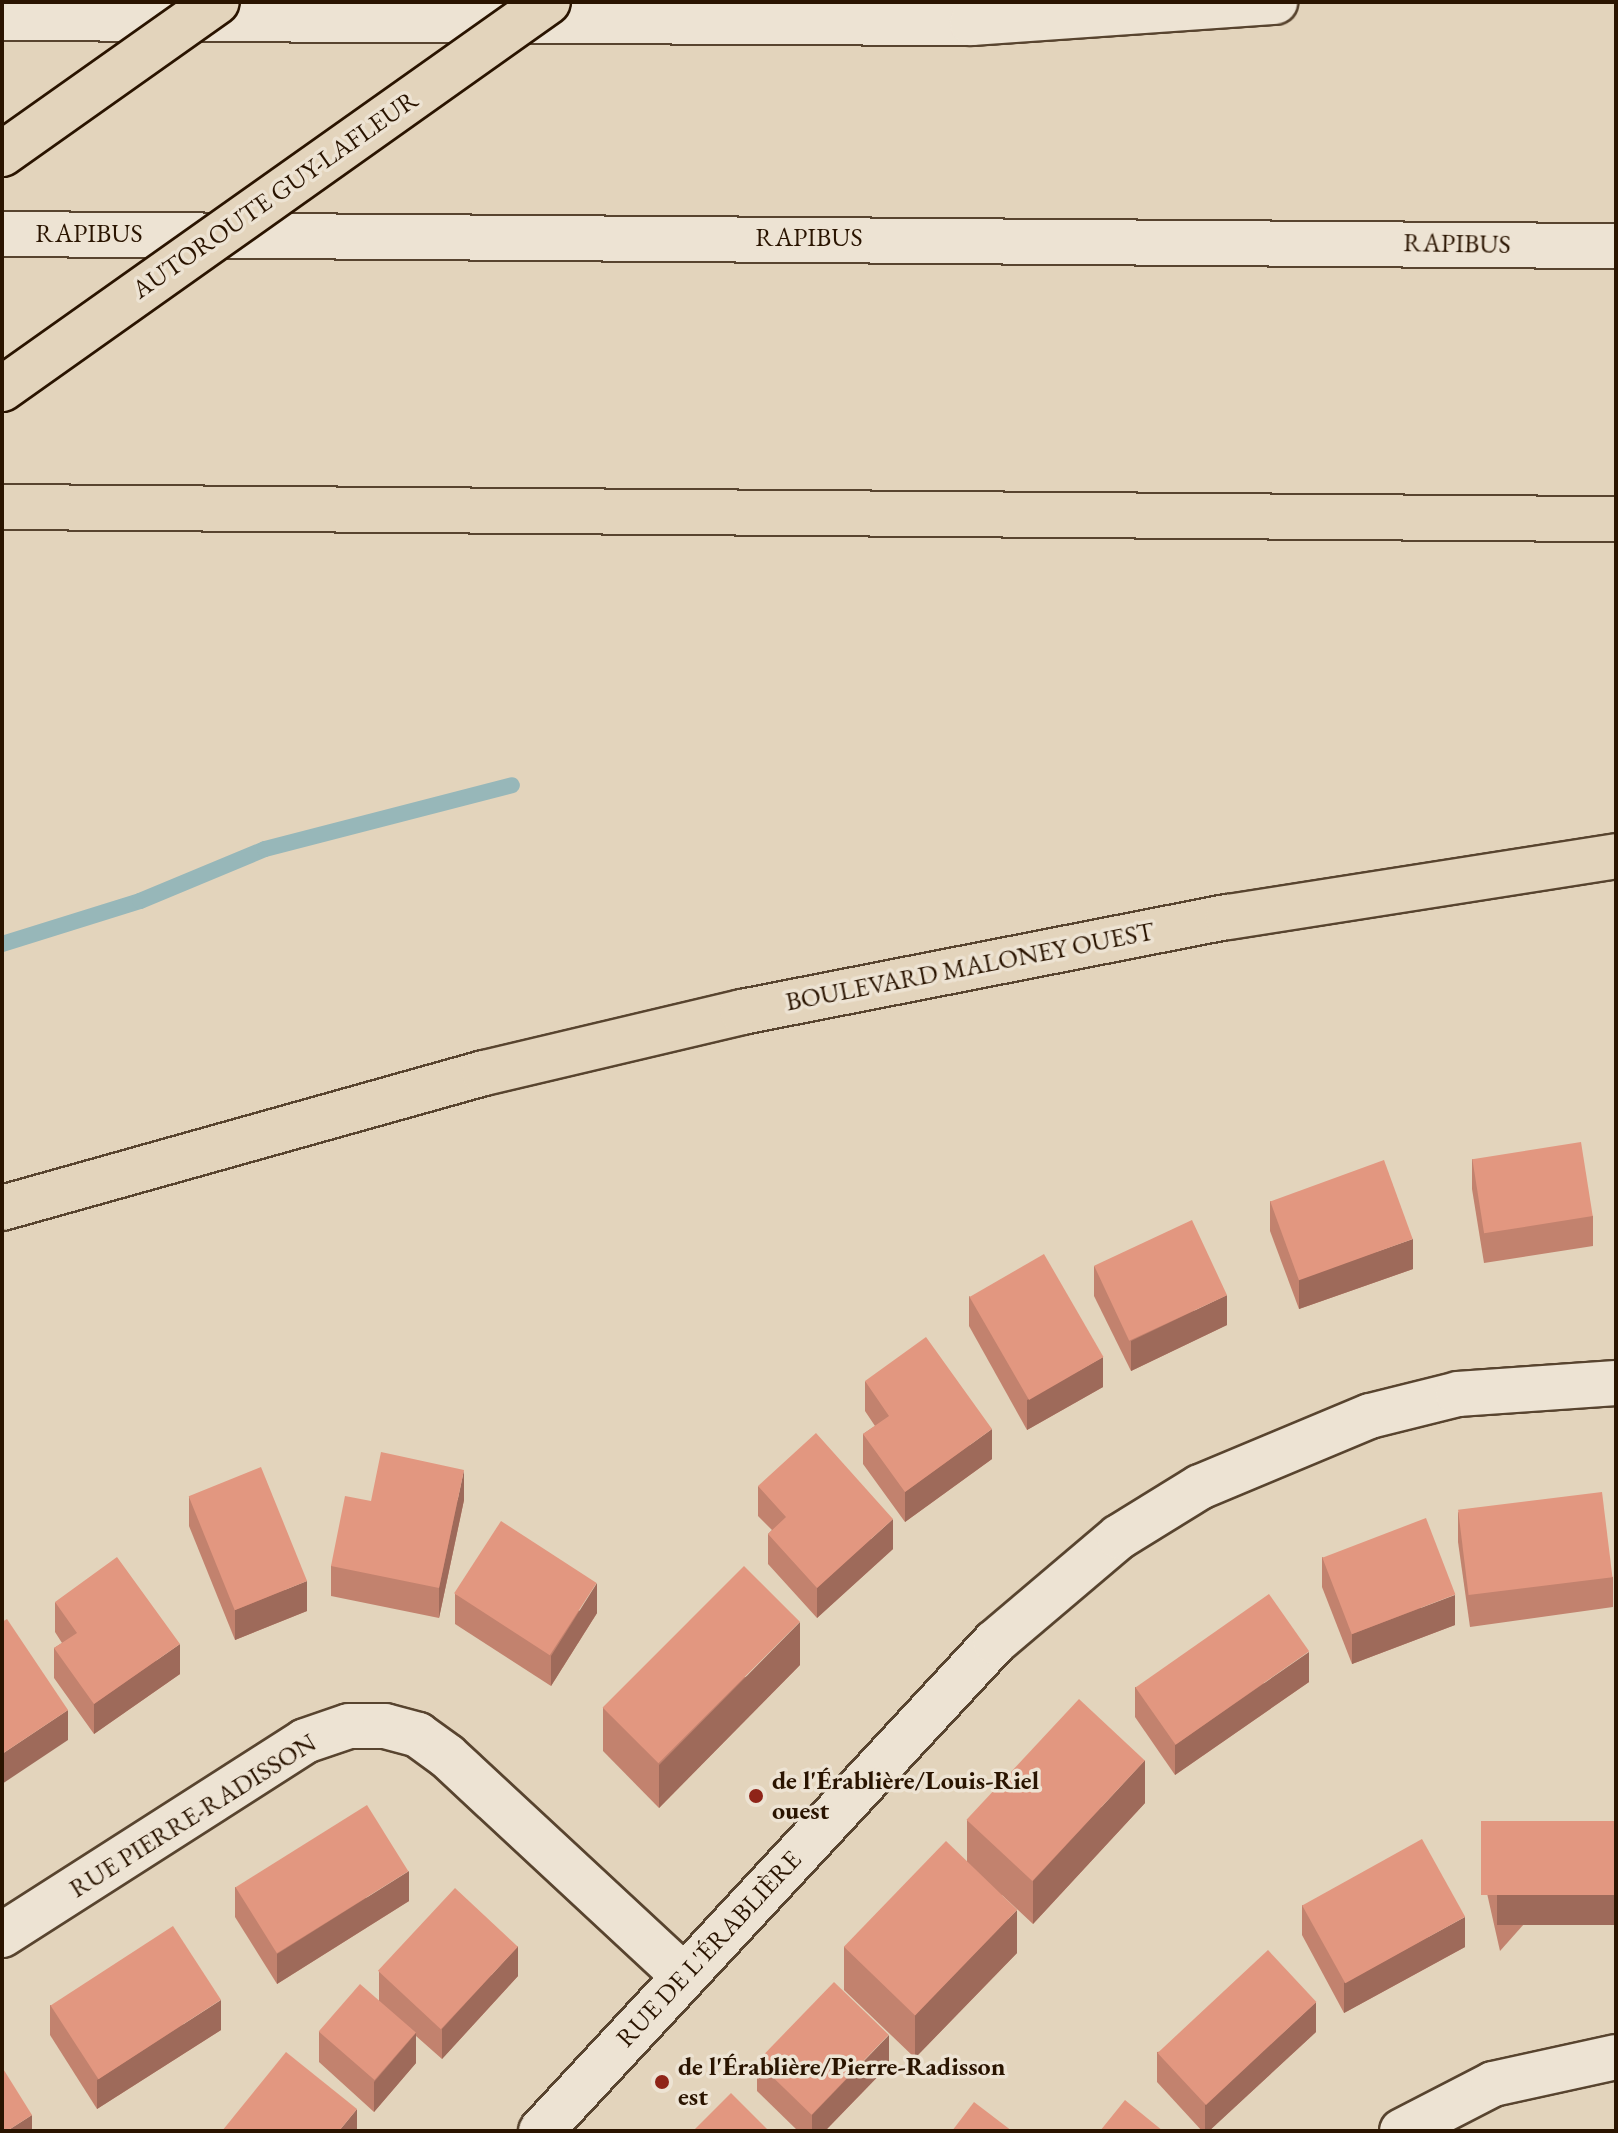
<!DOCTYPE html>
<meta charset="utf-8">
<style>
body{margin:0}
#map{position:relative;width:1618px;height:2133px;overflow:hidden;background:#e3d4bc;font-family:"EB Garamond",serif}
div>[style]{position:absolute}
.stream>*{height:16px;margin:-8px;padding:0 8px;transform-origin:8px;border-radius:8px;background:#97b7b9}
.roads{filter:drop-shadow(2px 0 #58442f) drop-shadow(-2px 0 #58442f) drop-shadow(0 2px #58442f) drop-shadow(0 -2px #58442f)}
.minor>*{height:44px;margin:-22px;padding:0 22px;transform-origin:22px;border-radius:22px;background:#ede3d3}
.highway>*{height:44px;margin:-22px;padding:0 22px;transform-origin:22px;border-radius:22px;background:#e3d4bc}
.bridges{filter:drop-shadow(2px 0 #2a1400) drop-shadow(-2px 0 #2a1400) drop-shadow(0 2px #2a1400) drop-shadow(0 -2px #2a1400)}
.highway-bridge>*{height:44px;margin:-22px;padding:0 22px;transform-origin:22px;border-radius:22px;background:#e3d4bc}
.wall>*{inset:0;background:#c2826e}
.shaded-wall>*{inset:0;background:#9e6a5a;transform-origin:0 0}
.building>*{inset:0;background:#e29780;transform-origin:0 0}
.dots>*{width:22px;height:22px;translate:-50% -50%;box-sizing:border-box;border:4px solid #ede3d3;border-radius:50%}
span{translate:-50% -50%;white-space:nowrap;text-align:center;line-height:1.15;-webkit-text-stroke:7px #ede3d3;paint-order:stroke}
.street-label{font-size:26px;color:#2a1400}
.poi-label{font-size:26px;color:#2a1400;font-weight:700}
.left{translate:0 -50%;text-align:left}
.frame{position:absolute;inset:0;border:4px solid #2a1400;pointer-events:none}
</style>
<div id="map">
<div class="stream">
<i style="left:2px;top:944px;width:145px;rotate:-17.3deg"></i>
<i style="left:140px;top:901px;width:135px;rotate:-22.6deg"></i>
<i style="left:265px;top:849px;width:255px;rotate:-14.5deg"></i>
</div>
<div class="roads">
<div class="minor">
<i style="left:2px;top:18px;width:970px;rotate:0.3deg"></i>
<i style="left:972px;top:23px;width:304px;rotate:-4deg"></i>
<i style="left:2px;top:234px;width:1614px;rotate:0.43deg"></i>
<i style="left:2px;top:1935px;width:360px;rotate:-32.6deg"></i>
<i style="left:305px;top:1741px;width:46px;rotate:-18.8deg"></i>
<i style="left:349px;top:1726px;width:36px"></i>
<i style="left:385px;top:1726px;width:34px;rotate:15deg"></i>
<i style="left:418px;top:1735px;width:36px;rotate:36deg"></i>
<i style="left:447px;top:1756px;width:323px;rotate:42.9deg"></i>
<i style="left:541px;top:2131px;width:667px;rotate:-47.13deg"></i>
<i style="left:995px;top:1642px;width:162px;rotate:-40.3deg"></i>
<i style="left:1119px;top:1537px;width:95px;rotate:-31.7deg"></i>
<i style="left:1200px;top:1487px;width:184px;rotate:-22.7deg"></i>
<i style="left:1370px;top:1416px;width:91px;rotate:-14deg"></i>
<i style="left:1458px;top:1394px;width:158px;rotate:-4deg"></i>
<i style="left:1402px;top:2131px;width:102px;rotate:-27.3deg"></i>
<i style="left:1493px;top:2084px;width:126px;rotate:-12.4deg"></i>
</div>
<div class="highway">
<i style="left:2px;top:507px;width:1614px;rotate:0.43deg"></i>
<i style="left:2px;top:1208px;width:501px;rotate:-15.65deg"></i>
<i style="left:484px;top:1073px;width:265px;rotate:-13.3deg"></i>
<i style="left:742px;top:1012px;width:495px;rotate:-11.1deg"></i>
<i style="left:1228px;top:917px;width:393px;rotate:-8.9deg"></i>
</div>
</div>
<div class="bridges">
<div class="highway-bridge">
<i style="left:2px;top:154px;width:263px;rotate:-35.3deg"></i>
<i style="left:2px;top:389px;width:669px;rotate:-35.33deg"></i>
</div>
</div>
<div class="wall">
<i style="clip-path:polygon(1472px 1159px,1593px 1216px,1593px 1246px,1484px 1263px,1472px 1189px)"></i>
<i style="clip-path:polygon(1270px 1201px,1413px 1269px,1299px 1309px,1270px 1231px)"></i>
<i style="clip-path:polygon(1094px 1266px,1227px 1325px,1131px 1371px,1094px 1296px)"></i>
<i style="clip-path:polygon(969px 1296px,1103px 1387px,1027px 1430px,969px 1326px)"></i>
<i style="clip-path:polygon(865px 1381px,992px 1459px,905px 1522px,863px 1464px,863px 1434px,875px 1426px,865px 1411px)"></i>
<i style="clip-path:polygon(758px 1486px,893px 1549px,817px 1618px,768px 1564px,768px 1534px,772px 1530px,758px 1516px)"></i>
<i style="clip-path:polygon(189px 1496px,307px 1611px,235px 1640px,189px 1526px)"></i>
<i style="clip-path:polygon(464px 1500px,439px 1618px,331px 1596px,331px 1566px,371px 1501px)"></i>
<i style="clip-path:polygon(1458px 1512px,1613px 1577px,1613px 1607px,1470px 1627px,1458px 1542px)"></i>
<i style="clip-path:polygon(1322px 1557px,1455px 1625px,1352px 1664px,1322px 1587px)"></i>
<i style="clip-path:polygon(455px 1594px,597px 1613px,551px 1686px,455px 1624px)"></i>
<i style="clip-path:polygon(55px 1602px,180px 1674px,94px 1734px,54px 1678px,54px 1648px,62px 1643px,55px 1632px)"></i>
<i style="clip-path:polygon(800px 1665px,659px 1808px,603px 1751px,603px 1708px)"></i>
<i style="clip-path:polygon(1309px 1682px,1175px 1775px,1135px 1717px,1135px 1687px)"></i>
<i style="clip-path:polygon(1145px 1803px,1033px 1924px,1002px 1895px,1017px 1953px,915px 2058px,844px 1990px,844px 1947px,967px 1862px,967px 1820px)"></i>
<i style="clip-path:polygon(1616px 1821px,1500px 1951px,1484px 1880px,1484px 1850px)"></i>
<i style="clip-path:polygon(235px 1887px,409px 1901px,277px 1984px,235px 1917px)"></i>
<i style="clip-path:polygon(1302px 1905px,1465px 1947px,1344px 2013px,1302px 1935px)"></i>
<i style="clip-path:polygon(379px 1971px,518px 1976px,442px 2059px,416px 2036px,416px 2063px,374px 2112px,319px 2062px,319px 2032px,379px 2001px)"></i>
<i style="clip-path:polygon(50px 2005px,221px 2030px,97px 2109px,50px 2035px)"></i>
<i style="clip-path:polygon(1316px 2032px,1209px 2131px,1202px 2131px,1157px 2082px,1157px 2052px)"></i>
<i style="clip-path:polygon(757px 2062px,889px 2065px,825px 2131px,798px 2131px,757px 2091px)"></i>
</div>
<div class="shaded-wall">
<i style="clip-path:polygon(1413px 1239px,1413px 1269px,1299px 1309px,1299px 1279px)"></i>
<i style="clip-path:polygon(1227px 1295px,1227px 1325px,1131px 1371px,1131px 1341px)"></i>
<i style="clip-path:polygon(1103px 1357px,1103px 1387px,1027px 1430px,1027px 1400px)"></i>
<i style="clip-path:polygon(992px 1429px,992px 1459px,905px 1522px,905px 1492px)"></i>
<i style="clip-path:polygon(464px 1470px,464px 1500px,439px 1618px,439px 1588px)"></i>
<i style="clip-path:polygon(893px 1519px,893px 1549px,817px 1618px,817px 1588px)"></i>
<i style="clip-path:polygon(307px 1581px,307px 1611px,235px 1640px,235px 1610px)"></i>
<i style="clip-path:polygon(597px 1583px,597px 1613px,551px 1686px,551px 1656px)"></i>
<i style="clip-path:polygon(1455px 1595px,1455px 1625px,1352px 1664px,1352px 1634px)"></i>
<i style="clip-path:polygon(800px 1622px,800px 1665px,659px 1808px,659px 1765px)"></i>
<i style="clip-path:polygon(180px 1644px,180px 1674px,94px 1734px,94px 1704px)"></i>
<i style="clip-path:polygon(1309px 1652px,1309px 1682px,1175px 1775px,1175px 1745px)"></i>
<i style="clip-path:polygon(68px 1710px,68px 1740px,2px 1784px,2px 1754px)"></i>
<i style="clip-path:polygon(1145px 1760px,1145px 1803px,1033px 1924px,1033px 1881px)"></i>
<i style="clip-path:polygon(409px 1871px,409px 1901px,277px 1984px,277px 1954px)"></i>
<i style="left:1616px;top:1895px;width:30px;height:119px;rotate:90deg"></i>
<i style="clip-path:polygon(1017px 1910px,1017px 1953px,915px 2058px,915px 2015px)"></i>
<i style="clip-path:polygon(1465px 1917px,1465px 1947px,1344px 2013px,1344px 1983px)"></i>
<i style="clip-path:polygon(518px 1946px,518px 1976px,442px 2059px,442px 2029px)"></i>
<i style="clip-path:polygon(221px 2000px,221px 2030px,97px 2109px,97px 2080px)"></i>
<i style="clip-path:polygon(1316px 2002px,1316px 2032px,1209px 2131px,1205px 2131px,1205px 2105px)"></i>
<i style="clip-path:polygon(416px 2033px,416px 2063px,374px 2112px,374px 2082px)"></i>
<i style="clip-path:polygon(889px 2035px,889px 2065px,825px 2131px,812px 2131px,812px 2115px)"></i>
<i style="clip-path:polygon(357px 2109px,357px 2131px,339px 2131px)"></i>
<i style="clip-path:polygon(32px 2115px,32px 2131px,7px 2131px)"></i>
</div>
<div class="building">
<i style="left:1581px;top:1142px;width:75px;height:110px;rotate:81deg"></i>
<i style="left:1384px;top:1160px;width:84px;height:121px;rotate:70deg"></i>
<i style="left:1192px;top:1220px;width:83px;height:108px;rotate:65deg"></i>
<i style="left:1044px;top:1254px;width:119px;height:86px;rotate:60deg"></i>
<i style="clip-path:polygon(926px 1337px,992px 1429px,905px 1492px,863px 1434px,889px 1416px,865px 1381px)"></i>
<i style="clip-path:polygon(816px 1433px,893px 1519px,817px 1588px,768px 1534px,786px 1517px,758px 1486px)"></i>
<i style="clip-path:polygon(381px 1452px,464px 1470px,439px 1588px,331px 1566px,345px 1496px,371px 1501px)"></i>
<i style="left:261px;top:1467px;width:123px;height:78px;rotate:68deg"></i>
<i style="left:1602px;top:1492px;width:86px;height:145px;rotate:83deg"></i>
<i style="left:1426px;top:1518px;width:82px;height:111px;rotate:69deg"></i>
<i style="left:501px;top:1521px;width:114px;height:86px;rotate:33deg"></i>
<i style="clip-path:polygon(117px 1557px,180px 1644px,94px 1704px,54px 1648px,77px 1633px,55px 1602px)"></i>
<i style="left:744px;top:1566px;width:79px;height:200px;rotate:45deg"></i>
<i style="left:1269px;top:1594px;width:70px;height:163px;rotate:55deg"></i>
<i style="clip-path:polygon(7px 1619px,68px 1710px,2px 1754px,2px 1622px)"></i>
<i style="left:1079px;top:1699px;width:90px;height:165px;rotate:43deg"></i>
<i style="left:367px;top:1805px;width:78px;height:155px;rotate:58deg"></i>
<i style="left:1616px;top:1821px;width:74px;height:135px;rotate:90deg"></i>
<i style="left:1422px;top:1839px;width:89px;height:137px;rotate:61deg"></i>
<i style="left:946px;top:1841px;width:99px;height:147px;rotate:44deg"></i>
<i style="left:455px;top:1888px;width:86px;height:113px;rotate:43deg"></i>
<i style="left:173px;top:1926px;width:88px;height:146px;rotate:57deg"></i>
<i style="left:1268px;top:1950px;width:71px;height:151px;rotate:47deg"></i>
<i style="left:834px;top:1982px;width:76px;height:111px;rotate:44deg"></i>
<i style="left:360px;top:1984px;width:74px;height:63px;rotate:41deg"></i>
<i style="clip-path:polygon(286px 2052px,357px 2109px,339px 2131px,222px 2131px)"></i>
<i style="clip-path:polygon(2px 2067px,32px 2115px,7px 2131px,2px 2131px)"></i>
<i style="clip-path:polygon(731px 2093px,769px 2131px,693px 2131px)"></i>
<i style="clip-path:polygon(1125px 2100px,1163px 2131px,1100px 2131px)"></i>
<i style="clip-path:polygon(974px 2102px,1012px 2131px,952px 2131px)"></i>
</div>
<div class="dots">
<i style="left:756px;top:1796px;background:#8f2418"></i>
<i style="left:662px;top:2082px;background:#8f2418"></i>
</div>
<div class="street-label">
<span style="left:275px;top:195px;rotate:-35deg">AUTOROUTE GUY-LAFLEUR</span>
<span style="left:89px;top:234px">RAPIBUS</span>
<span style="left:809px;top:238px">RAPIBUS</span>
<span style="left:1457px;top:244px;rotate:1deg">RAPIBUS</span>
<span style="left:970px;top:967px;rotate:-11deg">BOULEVARD MALONEY OUEST</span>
<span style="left:193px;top:1816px;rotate:-32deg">RUE PIERRE-RADISSON</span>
<span style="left:709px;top:1949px;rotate:-47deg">RUE DE L'ÉRABLIÈRE</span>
</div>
<div class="poi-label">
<span class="left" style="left:772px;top:1796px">de l'Érablière/Louis-Riel<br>ouest</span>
<span class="left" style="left:678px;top:2082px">de l'Érablière/Pierre-Radisson<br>est</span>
</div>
<div class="frame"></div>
</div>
